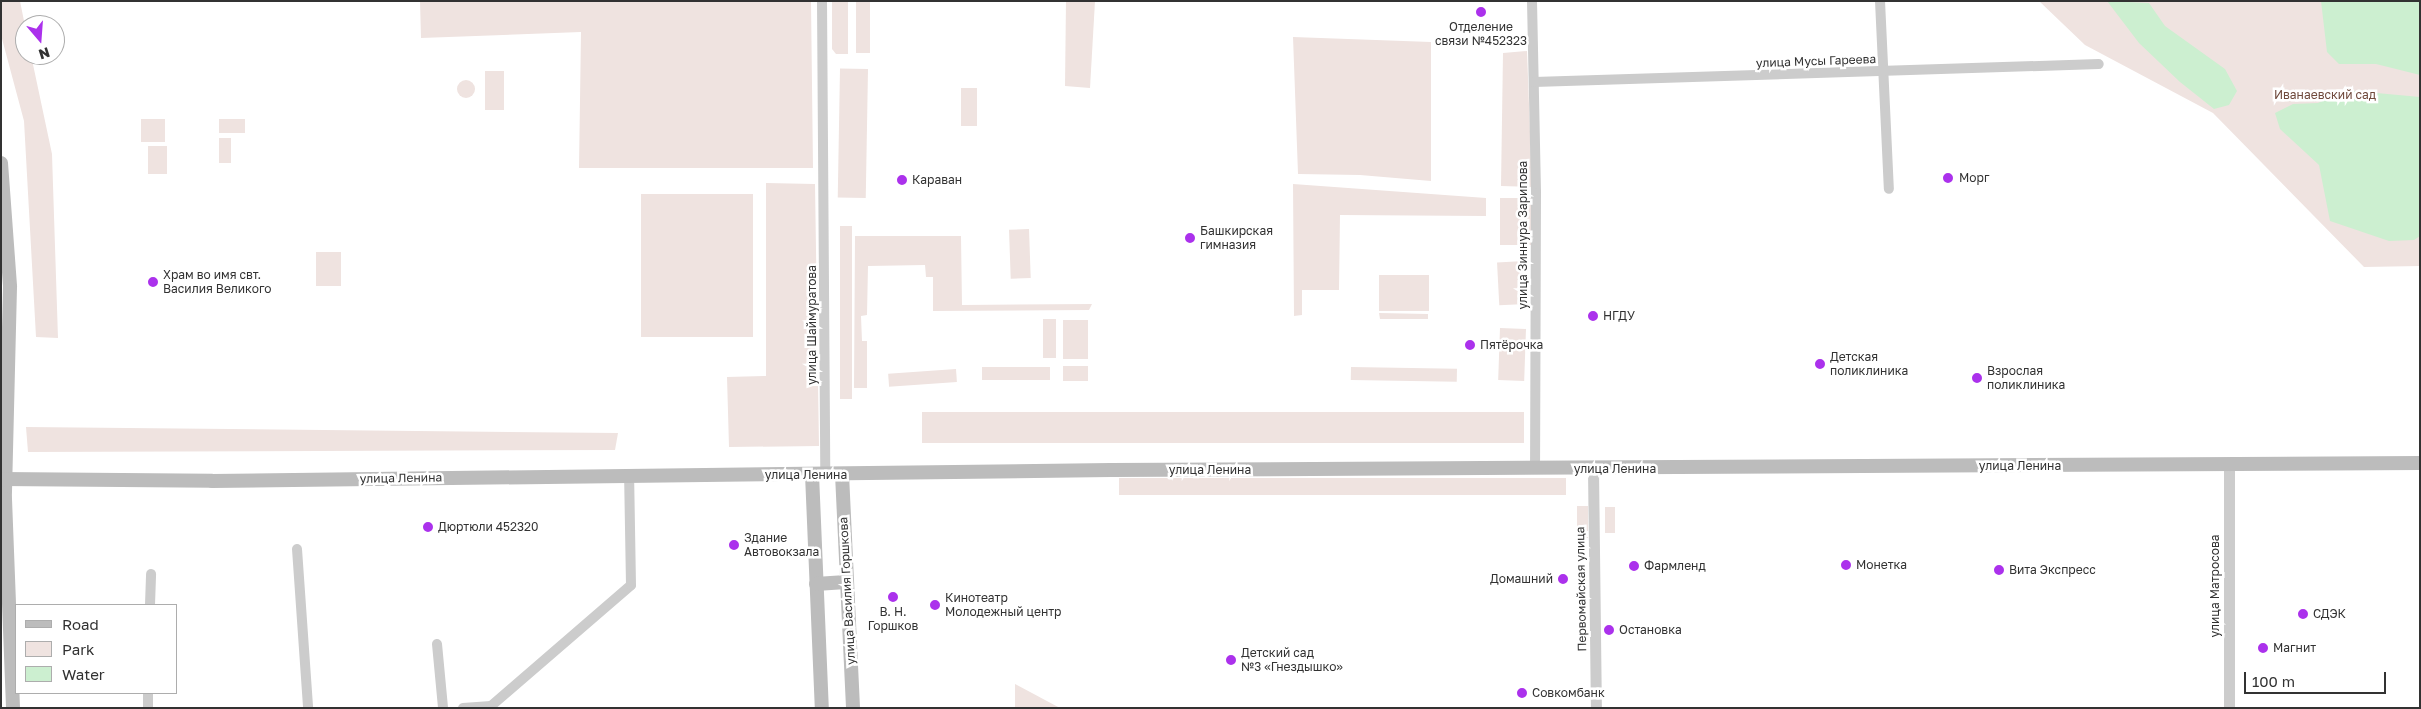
<!DOCTYPE html>
<meta charset="utf-8">
<style>
body{margin:0}
#map{position:relative;width:2421px;height:709px;overflow:hidden;background:#fff;font-family:"Golos Text",sans-serif}
div>[style]{position:absolute}
.green>*{inset:0;background:#efe3e0;transform-origin:0 0}
.round{border-radius:50%}
.water>*{inset:0;background:#ccefd0}
.minor>*{height:10px;margin:-5px;padding:0 5px;transform-origin:5px;border-radius:5px;background:#ccc}
.tertiary>*{height:11px;margin:-5.5px;padding:0 5.5px;transform-origin:5.5px;border-radius:5.5px;background:#ccc}
.secondary>*{height:14px;margin:-7px;padding:0 7px;transform-origin:7px;border-radius:7px;background:#bcbcbc}
.dots>*{width:14px;height:14px;translate:-50% -50%;box-sizing:border-box;border:2px solid #fff;border-radius:50%}
span{translate:-50% -50%;white-space:nowrap;text-align:center;line-height:1.15;-webkit-text-stroke:5px #fff;paint-order:stroke}
.poi-label{font-size:12px;color:#323232}
.left{translate:0 -50%;text-align:left}
.right{translate:-100% -50%;text-align:right}
.street-label{font-size:12px;color:#323232}
.park-label{font-size:12px;color:#704a3d}
.frame{position:absolute;inset:0;border:2px solid #323232;pointer-events:none}
.legend{position:absolute;left:15px;top:604px;width:162px;height:90px;box-sizing:border-box;background:#fff;border:1px solid #adadad;margin:0;padding:6px 9px;list-style:none;font-size:15px;color:#323232}
.legend li{display:flex;align-items:center;gap:10px;height:25px}
.legend b{width:25px;border:1px solid #adadad}
.north{position:absolute;left:15px;top:15px;width:50px;height:50px;box-sizing:border-box;background:#fff;border:1px solid #adadad;border-radius:50%;rotate:162deg;font-size:14px;font-weight:700;line-height:20px;text-align:center;color:#323232}
.north::after{content:'';display:block;margin:auto;width:18px;height:22px;background:#ab31ec;clip-path:polygon(50% 0,100% 100%,50% 72%,0 100%)}
.scale{position:absolute;left:2244px;top:672px;width:142px;height:22px;box-sizing:border-box;border:2px solid #323232;border-top:0;padding-left:6px;font-size:15px;line-height:18px;white-space:nowrap;color:#323232;-webkit-text-stroke:4px #fff;paint-order:stroke}
</style>
<div id="map">
<div class="green">
<i style="clip-path:polygon(1px 1px,20px 1px,25px 26px,25px 55px,31px 55px,52px 154px,58px 338px,36px 337px,24px 121px,1px 35px)"></i>
<i style="clip-path:polygon(420px 1px,811px 1px,813px 168px,579px 168px,581px 32px,421px 38px)"></i>
<i style="clip-path:polygon(832px 1px,848px 1px,848px 54px,836px 54px,832px 49px)"></i>
<i style="left:856px;top:1px;width:14px;height:52px"></i>
<i style="clip-path:polygon(1066px 1px,1095px 1px,1090px 88px,1065px 86px)"></i>
<i style="clip-path:polygon(2039px 1px,2420px 1px,2420px 266px,2364px 267px,2213px 113px,2085px 45px)"></i>
<i style="clip-path:polygon(1293px 37px,1431px 42px,1431px 181px,1360px 175px,1298px 174px)"></i>
<i style="clip-path:polygon(1527px 51px,1532px 187px,1501px 186px,1503px 53px)"></i>
<i style="left:868px;top:69px;width:129px;height:28px;rotate:91deg"></i>
<i style="left:485px;top:71px;width:19px;height:39px"></i>
<i class="round" style="left:457px;top:80px;width:18px;height:18px"></i>
<i style="left:961px;top:88px;width:16px;height:38px"></i>
<i style="left:141px;top:119px;width:24px;height:23px"></i>
<i style="left:219px;top:119px;width:26px;height:14px"></i>
<i style="left:219px;top:138px;width:12px;height:25px"></i>
<i style="left:148px;top:146px;width:19px;height:28px"></i>
<i style="clip-path:polygon(766px 183px,815px 184px,819px 446px,729px 447px,727px 377px,766px 376px)"></i>
<i style="clip-path:polygon(1293px 184px,1486px 198px,1486px 216px,1340px 215px,1339px 290px,1302px 290px,1302px 315px,1294px 316px)"></i>
<i style="left:641px;top:194px;width:112px;height:143px"></i>
<i style="left:1500px;top:198px;width:31px;height:47px"></i>
<i style="left:840px;top:226px;width:12px;height:173px"></i>
<i style="left:1029px;top:229px;width:49px;height:20px;rotate:88deg"></i>
<i style="clip-path:polygon(855px 236px,961px 236px,962px 305px,1092px 304px,1089px 310px,933px 311px,933px 277px,926px 277px,925px 265px,868px 266px,867px 315px,861px 316px,862px 341px,867px 341px,867px 388px,854px 388px)"></i>
<i style="left:341px;top:252px;width:34px;height:25px;rotate:90deg"></i>
<i style="left:1524px;top:261px;width:43px;height:27px;rotate:87deg"></i>
<i style="left:1379px;top:275px;width:50px;height:36px"></i>
<i style="clip-path:polygon(1379px 313px,1428px 314px,1428px 319px,1380px 319px)"></i>
<i style="left:1043px;top:319px;width:13px;height:39px"></i>
<i style="left:1063px;top:320px;width:25px;height:39px"></i>
<i style="left:1500px;top:328px;width:26px;height:52px;rotate:2deg"></i>
<i style="left:1063px;top:366px;width:25px;height:15px"></i>
<i style="left:1050px;top:367px;width:13px;height:68px;rotate:90deg"></i>
<i style="left:1351px;top:367px;width:106px;height:13px;rotate:1deg"></i>
<i style="left:956px;top:369px;width:13px;height:68px;rotate:86deg"></i>
<i style="left:1524px;top:412px;width:31px;height:602px;rotate:90deg"></i>
<i style="clip-path:polygon(26px 427px,618px 433px,615px 450px,28px 452px)"></i>
<i style="left:1566px;top:478px;width:17px;height:447px;rotate:90deg"></i>
<i style="left:1577px;top:506px;width:11px;height:32px"></i>
<i style="left:1605px;top:507px;width:10px;height:26px"></i>
<i style="clip-path:polygon(1015px 684px,1060px 708px,1015px 708px)"></i>
</div>
<div class="water">
<i style="clip-path:polygon(2107px 1px,2149px 3px,2165px 26px,2225px 69px,2237px 91px,2229px 105px,2214px 109px,2180px 82px,2139px 43px)"></i>
<i style="clip-path:polygon(2321px 1px,2420px 1px,2420px 75px,2376px 64px,2339px 64px,2327px 52px)"></i>
<i style="clip-path:polygon(2344px 90px,2420px 97px,2420px 236px,2414px 240px,2389px 241px,2330px 221px,2319px 165px,2280px 129px,2275px 113px,2293px 104px,2318px 103px)"></i>
</div>
<div class="minor">
<i style="left:822px;top:1px;width:473px;rotate:89.6deg"></i>
<i style="left:1532px;top:1px;width:192px;rotate:88.8deg"></i>
<i style="left:1536px;top:193px;width:276px;rotate:90.2deg"></i>
<i style="left:1880px;top:1px;width:188px;rotate:87.3deg"></i>
<i style="left:1534px;top:82px;width:565px;rotate:-1.82deg"></i>
<i style="left:297px;top:549px;width:159px;rotate:86deg"></i>
<i style="left:150px;top:605px;width:31px;rotate:-88deg"></i>
<i style="left:437px;top:644px;width:64px;rotate:84.6deg"></i>
<i style="left:148px;top:693px;width:15px;rotate:90deg"></i>
<i style="left:463px;top:708px;width:28px;rotate:-4deg"></i>
<i style="left:491px;top:706px;width:185px;rotate:-40.8deg"></i>
<i style="left:631px;top:585px;width:110px;rotate:-91deg"></i>
</div>
<div class="tertiary">
<i style="left:1593px;top:469px;width:239px;rotate:89.3deg"></i>
<i style="left:2229px;top:708px;width:243px;rotate:-90deg"></i>
</div>
<div class="secondary">
<i style="left:1px;top:163px;width:124px;rotate:85.8deg"></i>
<i style="left:10px;top:287px;width:212px;rotate:91.4deg"></i>
<i style="left:5px;top:499px;width:209px;rotate:87.8deg"></i>
<i style="left:812px;top:474px;width:234px;rotate:87.6deg"></i>
<i style="left:842px;top:474px;width:234px;rotate:87.3deg"></i>
<i style="left:1px;top:479px;width:211px;rotate:0.5deg"></i>
<i style="left:212px;top:481px;width:899px;rotate:-0.7deg"></i>
<i style="left:1111px;top:470px;width:1309px;rotate:-0.31deg"></i>
<i style="left:816px;top:584px;width:30px;rotate:-4deg"></i>
</div>
<div class="dots">
<i style="left:1481px;top:12px;background:#ab31ec"></i>
<i style="left:1948px;top:178px;background:#ab31ec"></i>
<i style="left:902px;top:180px;background:#ab31ec"></i>
<i style="left:1190px;top:238px;background:#ab31ec"></i>
<i style="left:153px;top:282px;background:#ab31ec"></i>
<i style="left:1593px;top:316px;background:#ab31ec"></i>
<i style="left:1470px;top:345px;background:#ab31ec"></i>
<i style="left:1820px;top:364px;background:#ab31ec"></i>
<i style="left:1977px;top:378px;background:#ab31ec"></i>
<i style="left:428px;top:527px;background:#ab31ec"></i>
<i style="left:734px;top:545px;background:#ab31ec"></i>
<i style="left:1846px;top:565px;background:#ab31ec"></i>
<i style="left:1634px;top:566px;background:#ab31ec"></i>
<i style="left:1999px;top:570px;background:#ab31ec"></i>
<i style="left:1563px;top:579px;background:#ab31ec"></i>
<i style="left:893px;top:597px;background:#ab31ec"></i>
<i style="left:935px;top:605px;background:#ab31ec"></i>
<i style="left:2303px;top:614px;background:#ab31ec"></i>
<i style="left:1609px;top:630px;background:#ab31ec"></i>
<i style="left:2263px;top:648px;background:#ab31ec"></i>
<i style="left:1231px;top:660px;background:#ab31ec"></i>
<i style="left:1522px;top:693px;background:#ab31ec"></i>
</div>
<div class="poi-label">
<span style="left:1481px;top:34px">Отделение<br>связи №452323</span>
<span class="left" style="left:1959px;top:178px">Морг</span>
<span class="left" style="left:912px;top:180px">Караван</span>
<span class="left" style="left:1200px;top:238px">Башкирская<br>гимназия</span>
<span class="left" style="left:163px;top:282px">Храм во имя свт.<br>Василия Великого</span>
<span class="left" style="left:1603px;top:316px">НГДУ</span>
<span class="left" style="left:1480px;top:345px">Пятёрочка</span>
<span class="left" style="left:1830px;top:364px">Детская<br>поликлиника</span>
<span class="left" style="left:1987px;top:378px">Взрослая<br>поликлиника</span>
<span class="left" style="left:438px;top:527px">Дюртюли 452320</span>
<span class="left" style="left:744px;top:545px">Здание<br>Автовокзала</span>
<span class="left" style="left:1856px;top:565px">Монетка</span>
<span class="left" style="left:1644px;top:566px">Фармленд</span>
<span class="left" style="left:2009px;top:570px">Вита Экспресс</span>
<span class="right" style="left:1553px;top:579px">Домашний</span>
<span class="left" style="left:945px;top:605px">Кинотеатр<br>Молодежный центр</span>
<span style="left:893px;top:619px">В. Н.<br>Горшков</span>
<span class="left" style="left:2313px;top:614px">СДЭК</span>
<span class="left" style="left:1619px;top:630px">Остановка</span>
<span class="left" style="left:2273px;top:648px">Магнит</span>
<span class="left" style="left:1241px;top:660px">Детский сад<br>№3 «Гнездышко»</span>
<span class="left" style="left:1532px;top:693px">Совкомбанк</span>
</div>
<div class="street-label">
<span style="left:1816px;top:61px;rotate:-2deg">улица Мусы Гареева</span>
<span style="left:1523px;top:235px;rotate:-90deg">улица Зиннура Зарипова</span>
<span style="left:812px;top:325px;rotate:-90deg">улица Шаймуратова</span>
<span style="left:2020px;top:466px">улица Ленина</span>
<span style="left:1615px;top:469px">улица Ленина</span>
<span style="left:1210px;top:470px">улица Ленина</span>
<span style="left:806px;top:475px">улица Ленина</span>
<span style="left:401px;top:478px;rotate:-1deg">улица Ленина</span>
<span style="left:2215px;top:586px;rotate:-90deg">улица Матросова</span>
<span style="left:1581px;top:589px;rotate:-91deg">Первомайская улица</span>
<span style="left:847px;top:591px;rotate:-93deg">улица Василия Горшкова</span>
</div>
<div class="park-label">
<span style="left:2325px;top:95px">Иванаевский сад</span>
</div>
<div class="frame"></div>
<ul class="legend">
<li><b style="height:6px;background:#bcbcbc"></b>Road</li>
<li><b style="height:14px;background:#efe3e0"></b>Park</li>
<li><b style="height:14px;background:#ccefd0"></b>Water</li>
</ul>
<div class="north">N</div>
<div class="scale">100 m</div>
</div>
